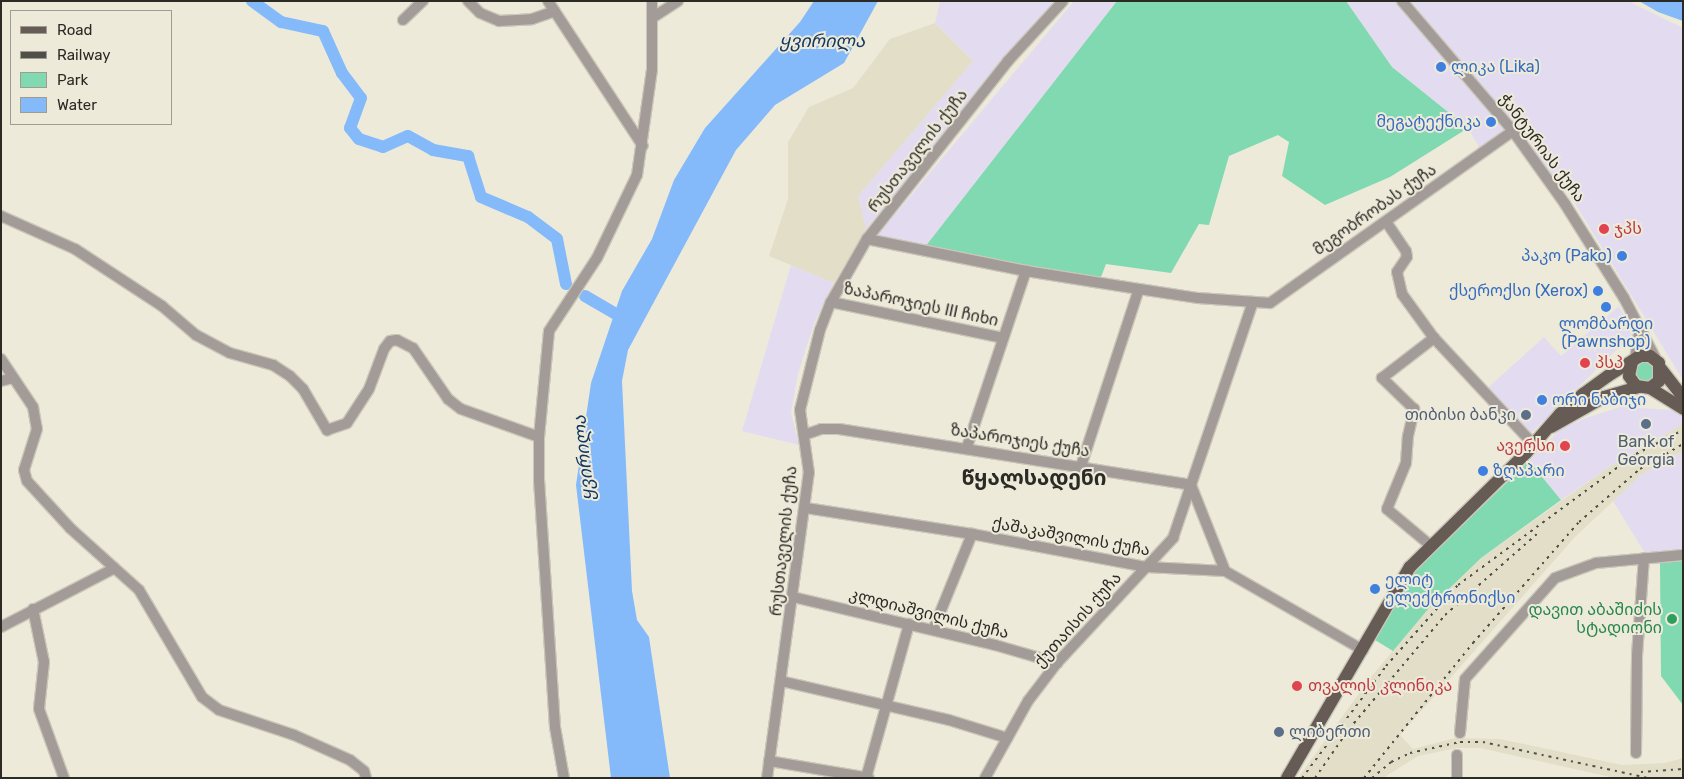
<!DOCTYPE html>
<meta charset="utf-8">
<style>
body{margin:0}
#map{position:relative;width:1684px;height:779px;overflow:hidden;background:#edeada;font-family:Rubik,"Noto Sans Georgian",sans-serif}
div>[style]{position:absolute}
.commercial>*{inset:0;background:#e3dcf1}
.built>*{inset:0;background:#e3dec7}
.green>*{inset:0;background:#80d9b0}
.round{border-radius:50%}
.water>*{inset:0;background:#84bafa}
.river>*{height:12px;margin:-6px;padding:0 6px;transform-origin:6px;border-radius:6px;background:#84bafa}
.roads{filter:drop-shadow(1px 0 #cac7b9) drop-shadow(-1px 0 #cac7b9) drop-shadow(0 1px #cac7b9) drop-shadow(0 -1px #cac7b9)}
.minor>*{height:10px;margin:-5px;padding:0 5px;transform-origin:5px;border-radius:5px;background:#a29b97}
.major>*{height:12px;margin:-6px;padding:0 6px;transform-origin:6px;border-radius:6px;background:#665b55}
.rail>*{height:2px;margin-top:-1px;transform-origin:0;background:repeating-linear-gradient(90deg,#515048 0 2.5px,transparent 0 7.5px)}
.dots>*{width:14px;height:14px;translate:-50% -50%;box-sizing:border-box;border:2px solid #edeada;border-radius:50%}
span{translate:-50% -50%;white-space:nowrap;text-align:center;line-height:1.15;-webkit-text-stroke:4px #edeada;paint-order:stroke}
.shop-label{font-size:16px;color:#366cbe}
.left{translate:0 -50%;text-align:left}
.right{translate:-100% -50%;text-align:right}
.street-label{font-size:16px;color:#2b2a24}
.health-label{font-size:16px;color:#be3a42}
.service-label{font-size:16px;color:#4e5e75}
.leisure-label{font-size:16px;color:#27864d}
.water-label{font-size:18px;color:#133860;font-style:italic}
.district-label{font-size:21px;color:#2b2a24;font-weight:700}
.frame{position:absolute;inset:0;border:2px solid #2b2a24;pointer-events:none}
.legend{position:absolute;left:10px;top:10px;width:162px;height:115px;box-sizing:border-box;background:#edeada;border:1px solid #9f9d91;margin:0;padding:6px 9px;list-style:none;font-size:15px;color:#2b2a24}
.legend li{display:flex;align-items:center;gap:10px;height:25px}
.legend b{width:25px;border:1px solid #9f9d91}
</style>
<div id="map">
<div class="commercial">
<i style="clip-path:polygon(940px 1px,1058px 1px,866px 229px,858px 196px,973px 61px,935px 23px)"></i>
<i style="clip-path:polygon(1074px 1px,1117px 1px,925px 247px,877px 236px)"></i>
<i style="clip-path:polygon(1346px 1px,1394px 1px,1505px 130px,1480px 149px,1468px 128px,1392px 67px)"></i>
<i style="clip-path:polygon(1411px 1px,1628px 1px,1683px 28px,1683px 380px,1574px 202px)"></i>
<i style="clip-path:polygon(791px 265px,834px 283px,814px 324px,798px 374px,791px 412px,799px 445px,742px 431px)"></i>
<i style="clip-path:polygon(1619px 306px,1634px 333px,1525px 439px,1482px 393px,1544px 337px,1561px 356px)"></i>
<i style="clip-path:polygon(1620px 407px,1674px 410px,1683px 416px,1683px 424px,1609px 467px,1561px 500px,1529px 461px,1559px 430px,1583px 419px)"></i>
<i style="clip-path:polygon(1683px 451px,1683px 553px,1646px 555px,1613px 501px,1642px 474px)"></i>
</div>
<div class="built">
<i style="clip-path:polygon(935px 23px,973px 61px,858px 196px,866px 229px,834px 283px,769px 256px,788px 199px,788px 142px,809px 107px,853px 88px,890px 39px)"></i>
<i style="clip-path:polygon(1683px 424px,1683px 451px,1642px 474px,1575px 537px,1400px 735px,1413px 749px,1455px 738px,1500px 739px,1622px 765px,1665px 763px,1683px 758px,1683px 778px,1615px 778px,1480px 748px,1457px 748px,1418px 756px,1383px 778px,1298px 778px,1370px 678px,1429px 608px,1455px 582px,1481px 558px,1609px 467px)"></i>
</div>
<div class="green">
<i style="clip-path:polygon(1117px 1px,1346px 1px,1392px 67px,1468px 128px,1390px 177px,1325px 205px,1282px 176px,1289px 142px,1278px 135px,1229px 156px,1209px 225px,1199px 224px,1171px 273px,1106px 264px,1101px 277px,1037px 269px,925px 247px)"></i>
<i class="round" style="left:1635px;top:362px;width:20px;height:20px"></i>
<i style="clip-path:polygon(1529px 461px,1561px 500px,1481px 558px,1429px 608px,1393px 651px,1375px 640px,1411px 575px)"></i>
<i style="clip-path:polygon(1683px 561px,1683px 705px,1661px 676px,1660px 563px)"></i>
</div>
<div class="water">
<i style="clip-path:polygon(814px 1px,878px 1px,844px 63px,775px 105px,736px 150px,628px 350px,622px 381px,632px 591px,637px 620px,649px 637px,670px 778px,611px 778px,576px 485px,591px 383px,622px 291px,652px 239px,674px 180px,705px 128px,800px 22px)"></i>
<i style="clip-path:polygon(1639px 1px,1683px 1px,1683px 21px,1658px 12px)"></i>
</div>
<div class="river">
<i style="left:252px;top:1px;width:36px;rotate:36deg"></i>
<i style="left:281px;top:22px;width:43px;rotate:12.1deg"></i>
<i style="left:323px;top:31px;width:46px;rotate:65.7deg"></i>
<i style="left:342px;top:73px;width:31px;rotate:53deg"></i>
<i style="left:361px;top:98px;width:32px;rotate:110deg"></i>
<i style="left:350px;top:128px;width:14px;rotate:51deg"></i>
<i style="left:359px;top:139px;width:25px;rotate:18deg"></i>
<i style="left:383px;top:147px;width:27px;rotate:-24deg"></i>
<i style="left:408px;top:136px;width:29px;rotate:29deg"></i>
<i style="left:433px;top:150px;width:36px;rotate:10deg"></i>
<i style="left:468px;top:156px;width:43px;rotate:72.4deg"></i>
<i style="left:481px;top:197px;width:51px;rotate:23.1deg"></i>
<i style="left:528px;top:217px;width:36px;rotate:37deg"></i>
<i style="left:557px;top:239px;width:46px;rotate:78.7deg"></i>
<i style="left:585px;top:296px;width:50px;rotate:30.2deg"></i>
</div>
<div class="roads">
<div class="minor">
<i style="left:468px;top:1px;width:17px;rotate:45deg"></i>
<i style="left:480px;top:13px;width:21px;rotate:23deg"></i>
<i style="left:499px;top:21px;width:33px;rotate:-3deg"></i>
<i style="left:532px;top:19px;width:24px;rotate:-19deg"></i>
<i style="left:548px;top:1px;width:173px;rotate:56.8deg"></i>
<i style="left:1402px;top:1px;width:171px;rotate:49.5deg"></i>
<i style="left:1513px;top:131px;width:90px;rotate:54.5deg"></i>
<i style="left:1565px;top:204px;width:111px;rotate:57.9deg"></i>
<i style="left:1624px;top:298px;width:71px;rotate:62.4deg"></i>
<i style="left:652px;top:18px;width:31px;rotate:-33deg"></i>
<i style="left:403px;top:20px;width:28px;rotate:-44deg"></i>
<i style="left:1px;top:216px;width:81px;rotate:24deg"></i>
<i style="left:75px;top:249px;width:104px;rotate:33.2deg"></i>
<i style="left:162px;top:306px;width:45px;rotate:40.5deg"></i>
<i style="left:196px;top:335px;width:38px;rotate:28deg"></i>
<i style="left:230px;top:353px;width:45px;rotate:15.6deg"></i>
<i style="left:273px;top:365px;width:20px;rotate:33deg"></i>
<i style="left:290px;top:376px;width:18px;rotate:45deg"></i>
<i style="left:303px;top:389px;width:48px;rotate:59.7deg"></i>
<i style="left:327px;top:430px;width:21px;rotate:-19deg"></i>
<i style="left:347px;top:423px;width:40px;rotate:-57.1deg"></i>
<i style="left:369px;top:389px;width:43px;rotate:-69.4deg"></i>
<i style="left:384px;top:349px;width:10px;rotate:-53deg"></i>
<i style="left:390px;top:341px;width:7px;rotate:-8deg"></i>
<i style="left:397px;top:340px;width:18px;rotate:27deg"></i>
<i style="left:413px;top:348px;width:62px;rotate:55.5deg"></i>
<i style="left:448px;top:399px;width:16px;rotate:38deg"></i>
<i style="left:461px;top:409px;width:83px;rotate:19.7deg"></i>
<i style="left:1387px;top:223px;width:34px;rotate:56deg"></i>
<i style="left:1406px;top:251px;width:6px;rotate:81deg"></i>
<i style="left:1407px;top:257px;width:18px;rotate:124deg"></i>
<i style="left:1397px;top:272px;width:23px;rotate:77deg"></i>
<i style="left:1402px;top:294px;width:54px;rotate:54deg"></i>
<i style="left:1434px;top:338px;width:146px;rotate:46.9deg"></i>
<i style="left:867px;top:239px;width:162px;rotate:11.4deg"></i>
<i style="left:1026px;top:271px;width:114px;rotate:9.1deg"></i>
<i style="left:1139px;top:289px;width:60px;rotate:8.7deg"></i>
<i style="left:1198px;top:298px;width:72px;rotate:4deg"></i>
<i style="left:1270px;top:303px;width:298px;rotate:-35.3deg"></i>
<i style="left:831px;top:302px;width:176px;rotate:11.8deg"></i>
<i style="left:1px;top:359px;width:58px;rotate:56.3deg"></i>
<i style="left:33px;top:407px;width:22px;rotate:80deg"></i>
<i style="left:37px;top:429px;width:43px;rotate:107.6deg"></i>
<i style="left:24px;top:470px;width:11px;rotate:75deg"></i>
<i style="left:27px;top:481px;width:64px;rotate:47.5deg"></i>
<i style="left:70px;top:528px;width:93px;rotate:41.9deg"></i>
<i style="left:139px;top:590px;width:124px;rotate:59.5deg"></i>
<i style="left:202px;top:697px;width:21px;rotate:37deg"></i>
<i style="left:219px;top:710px;width:79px;rotate:18.4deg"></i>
<i style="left:294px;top:735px;width:61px;rotate:24.1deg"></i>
<i style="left:350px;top:760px;width:18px;rotate:38deg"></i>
<i style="left:364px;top:771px;width:7px;rotate:74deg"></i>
<i style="left:1635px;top:359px;width:33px;rotate:-81deg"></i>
<i style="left:1px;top:381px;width:12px;rotate:-14deg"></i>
<i style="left:804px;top:435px;width:18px;rotate:-19deg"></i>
<i style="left:821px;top:429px;width:18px"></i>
<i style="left:839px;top:429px;width:356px;rotate:9deg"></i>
<i style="left:1191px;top:485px;width:92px;rotate:68.4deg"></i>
<i style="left:1225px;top:571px;width:159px;rotate:29.8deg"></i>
<i style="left:967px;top:447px;width:186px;rotate:-71.5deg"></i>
<i style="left:1081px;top:466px;width:186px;rotate:-71.9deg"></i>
<i style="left:806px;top:508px;width:168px;rotate:8.9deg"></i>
<i style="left:972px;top:534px;width:178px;rotate:10.7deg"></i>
<i style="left:1147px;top:567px;width:78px;rotate:2.9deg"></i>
<i style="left:1430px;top:545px;width:56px;rotate:-140.1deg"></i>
<i style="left:1387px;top:509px;width:50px;rotate:-67.6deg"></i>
<i style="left:1406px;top:463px;width:27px;rotate:-86deg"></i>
<i style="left:1408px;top:436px;width:28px;rotate:-77deg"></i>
<i style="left:1414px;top:409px;width:45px;rotate:-135.9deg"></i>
<i style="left:1382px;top:378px;width:66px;rotate:-37.6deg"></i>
<i style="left:793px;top:597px;width:208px;rotate:13.4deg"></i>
<i style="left:995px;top:645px;width:65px;rotate:16.2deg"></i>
<i style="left:33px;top:609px;width:54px;rotate:78.3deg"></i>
<i style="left:44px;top:662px;width:47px;rotate:96.1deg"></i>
<i style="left:39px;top:709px;width:73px;rotate:70.1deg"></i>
<i style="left:1px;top:627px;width:128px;rotate:-27.4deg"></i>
<i style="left:933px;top:630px;width:104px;rotate:-67.9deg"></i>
<i style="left:781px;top:681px;width:172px;rotate:13.1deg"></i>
<i style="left:949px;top:720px;width:61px;rotate:17.2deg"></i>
<i style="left:1460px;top:733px;width:54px;rotate:-84.7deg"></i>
<i style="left:1465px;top:679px;width:135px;rotate:-48.3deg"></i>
<i style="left:1555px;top:578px;width:44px;rotate:-20.1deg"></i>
<i style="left:1596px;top:563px;width:87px;rotate:-5.3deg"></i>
<i style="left:1636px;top:753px;width:98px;rotate:-89.4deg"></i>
<i style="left:1637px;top:655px;width:97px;rotate:-85.9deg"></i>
<i style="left:1457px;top:755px;width:23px;rotate:90deg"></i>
<i style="left:769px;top:761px;width:101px;rotate:9.6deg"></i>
<i style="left:564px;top:778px;width:52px;rotate:-100deg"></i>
<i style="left:555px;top:727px;width:247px;rotate:-93.7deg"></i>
<i style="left:539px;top:481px;width:44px;rotate:-90deg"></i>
<i style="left:539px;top:437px;width:106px;rotate:-84.6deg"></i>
<i style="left:549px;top:331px;width:87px;rotate:-56.7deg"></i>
<i style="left:597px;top:258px;width:92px;rotate:-64.3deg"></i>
<i style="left:637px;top:175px;width:106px;rotate:-81.9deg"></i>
<i style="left:652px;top:70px;width:69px;rotate:-90deg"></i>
<i style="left:767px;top:778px;width:308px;rotate:-82.2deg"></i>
<i style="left:809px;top:473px;width:64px;rotate:-98.1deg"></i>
<i style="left:800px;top:410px;width:82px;rotate:-76deg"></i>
<i style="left:820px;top:330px;width:30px;rotate:-69deg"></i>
<i style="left:831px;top:302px;width:73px;rotate:-60.3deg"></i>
<i style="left:867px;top:239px;width:227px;rotate:-51.6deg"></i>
<i style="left:1008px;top:61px;width:81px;rotate:-47.5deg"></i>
<i style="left:866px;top:778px;width:160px;rotate:-74.4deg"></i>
<i style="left:985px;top:778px;width:88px;rotate:-60.8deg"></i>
<i style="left:1028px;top:701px;width:48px;rotate:-52.7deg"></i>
<i style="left:1057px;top:663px;width:171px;rotate:-47.1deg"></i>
<i style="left:1173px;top:538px;width:247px;rotate:-71.3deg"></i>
</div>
<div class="major">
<i style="left:1661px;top:369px;width:36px;rotate:52deg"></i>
<i style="left:1650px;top:388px;width:39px;rotate:32deg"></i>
<i style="left:1551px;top:427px;width:61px;rotate:-29.5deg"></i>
<i style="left:1604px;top:397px;width:36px;rotate:-16deg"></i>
<i style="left:1287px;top:778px;width:244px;rotate:-59.8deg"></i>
<i style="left:1410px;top:567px;width:163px;rotate:-44.5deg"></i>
<i style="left:1526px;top:453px;width:52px;rotate:-48.9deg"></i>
<i style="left:1560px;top:414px;width:30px;rotate:-41deg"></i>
<i style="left:1583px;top:394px;width:31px;rotate:-36deg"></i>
<i style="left:1608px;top:376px;width:36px;rotate:-32deg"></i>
<i style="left:1638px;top:357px;width:4px;rotate:-14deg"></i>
<i style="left:1642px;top:356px;width:8px"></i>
<i style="left:1650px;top:356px;width:11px;rotate:38deg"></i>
<i style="left:1659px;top:363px;width:18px;rotate:90deg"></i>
<i style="left:1659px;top:381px;width:11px;rotate:142deg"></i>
<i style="left:1650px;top:388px;width:14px;rotate:-172deg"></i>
<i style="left:1636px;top:386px;width:12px;rotate:-125deg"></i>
<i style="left:1629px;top:376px;width:14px;rotate:-78deg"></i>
</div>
</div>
<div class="rail">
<i style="left:1641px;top:772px;width:42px;rotate:-4.1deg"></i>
<i style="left:1302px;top:778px;width:140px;rotate:-53.1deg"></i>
<i style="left:1386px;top:666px;width:108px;rotate:-48.4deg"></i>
<i style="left:1458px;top:585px;width:221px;rotate:-36.4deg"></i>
<i style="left:1636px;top:454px;width:53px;rotate:-27.1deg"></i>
<i style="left:1315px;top:778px;width:60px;rotate:-55.2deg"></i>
<i style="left:1349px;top:729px;width:149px;rotate:-49.9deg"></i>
<i style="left:1445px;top:615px;width:124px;rotate:-41.4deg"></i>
<i style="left:1364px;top:778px;width:174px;rotate:-51.1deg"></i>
<i style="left:1473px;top:643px;width:161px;rotate:-48.8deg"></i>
<i style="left:1579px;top:522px;width:81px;rotate:-41deg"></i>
<i style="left:1640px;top:469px;width:50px;rotate:-30.2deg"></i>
<i style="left:1372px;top:778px;width:25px;rotate:-40deg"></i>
<i style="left:1391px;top:762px;width:21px;rotate:-25deg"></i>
<i style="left:1410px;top:753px;width:51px;rotate:-12.4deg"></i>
<i style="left:1460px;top:742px;width:23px"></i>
<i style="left:1483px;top:742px;width:169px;rotate:12.3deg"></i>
</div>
<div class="dots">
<i style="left:1441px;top:67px;background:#3f7fe0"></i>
<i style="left:1491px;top:122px;background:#3f7fe0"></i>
<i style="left:1604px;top:229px;background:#e0444e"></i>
<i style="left:1622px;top:256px;background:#3f7fe0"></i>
<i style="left:1598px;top:291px;background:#3f7fe0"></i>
<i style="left:1606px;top:307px;background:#3f7fe0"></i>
<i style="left:1585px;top:363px;background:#e0444e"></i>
<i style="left:1542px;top:400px;background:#3f7fe0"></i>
<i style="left:1526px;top:415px;background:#5c6f8a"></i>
<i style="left:1646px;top:424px;background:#5c6f8a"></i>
<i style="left:1565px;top:446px;background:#e0444e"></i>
<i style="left:1483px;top:471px;background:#3f7fe0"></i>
<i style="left:1375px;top:589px;background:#3f7fe0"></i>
<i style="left:1672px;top:619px;background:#2e9e5b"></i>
<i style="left:1297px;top:686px;background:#e0444e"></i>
<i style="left:1279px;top:732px;background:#5c6f8a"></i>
</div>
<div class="shop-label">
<span class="left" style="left:1451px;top:67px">ლიკა (Lika)</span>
<span class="right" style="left:1481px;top:122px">მეგატექნიკა</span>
<span class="right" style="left:1612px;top:256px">პაკო (Pako)</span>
<span class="right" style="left:1588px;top:291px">ქსეროქსი (Xerox)</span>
<span style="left:1606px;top:333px">ლომბარდი<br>(Pawnshop)</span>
<span class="left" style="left:1552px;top:400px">ორი ნაბიჯი</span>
<span class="left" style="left:1493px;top:471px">ზღაპარი</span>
<span class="left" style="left:1385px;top:589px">ელიტ<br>ელექტრონიქსი</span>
</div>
<div class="street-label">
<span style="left:1542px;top:148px;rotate:53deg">ჭანტურიას ქუჩა</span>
<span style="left:918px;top:151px;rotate:-52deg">რუსთაველის ქუჩა</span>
<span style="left:1375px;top:210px;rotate:-35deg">მეგობრობას ქუჩა</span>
<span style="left:921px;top:305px;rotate:12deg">ზაპაროჯიეს III ჩიხი</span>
<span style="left:1020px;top:441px;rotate:9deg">ზაპაროჯიეს ქუჩა</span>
<span style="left:1071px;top:537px;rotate:10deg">ქაშაკაშვილის ქუჩა</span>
<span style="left:784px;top:541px;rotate:-84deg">რუსთაველის ქუჩა</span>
<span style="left:929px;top:614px;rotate:14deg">კლდიაშვილის ქუჩა</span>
<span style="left:1078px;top:620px;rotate:-48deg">ქუთაისის ქუჩა</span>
</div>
<div class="health-label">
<span class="left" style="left:1614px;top:229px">ჯპს</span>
<span class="left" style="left:1595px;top:363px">პსპ</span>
<span class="right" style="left:1555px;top:446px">ავერსი</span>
<span class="left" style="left:1308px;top:686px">თვალის კლინიკა</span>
</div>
<div class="service-label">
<span class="right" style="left:1516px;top:415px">თიბისი ბანკი</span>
<span style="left:1646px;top:451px">Bank of<br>Georgia</span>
<span class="left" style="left:1289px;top:732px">ლიბერთი</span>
</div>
<div class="leisure-label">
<span class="right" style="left:1662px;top:619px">დავით აბაშიძის<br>სტადიონი</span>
</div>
<div class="water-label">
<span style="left:822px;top:41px">ყვირილა</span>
<span style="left:584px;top:458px;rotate:-96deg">ყვირილა</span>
</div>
<div class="district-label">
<span style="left:1034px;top:478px">წყალსადენი</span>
</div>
<div class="frame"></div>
<ul class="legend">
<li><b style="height:6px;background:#665b55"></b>Road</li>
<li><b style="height:6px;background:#515048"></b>Railway</li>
<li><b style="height:14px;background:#80d9b0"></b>Park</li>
<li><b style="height:14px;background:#84bafa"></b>Water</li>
</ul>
</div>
